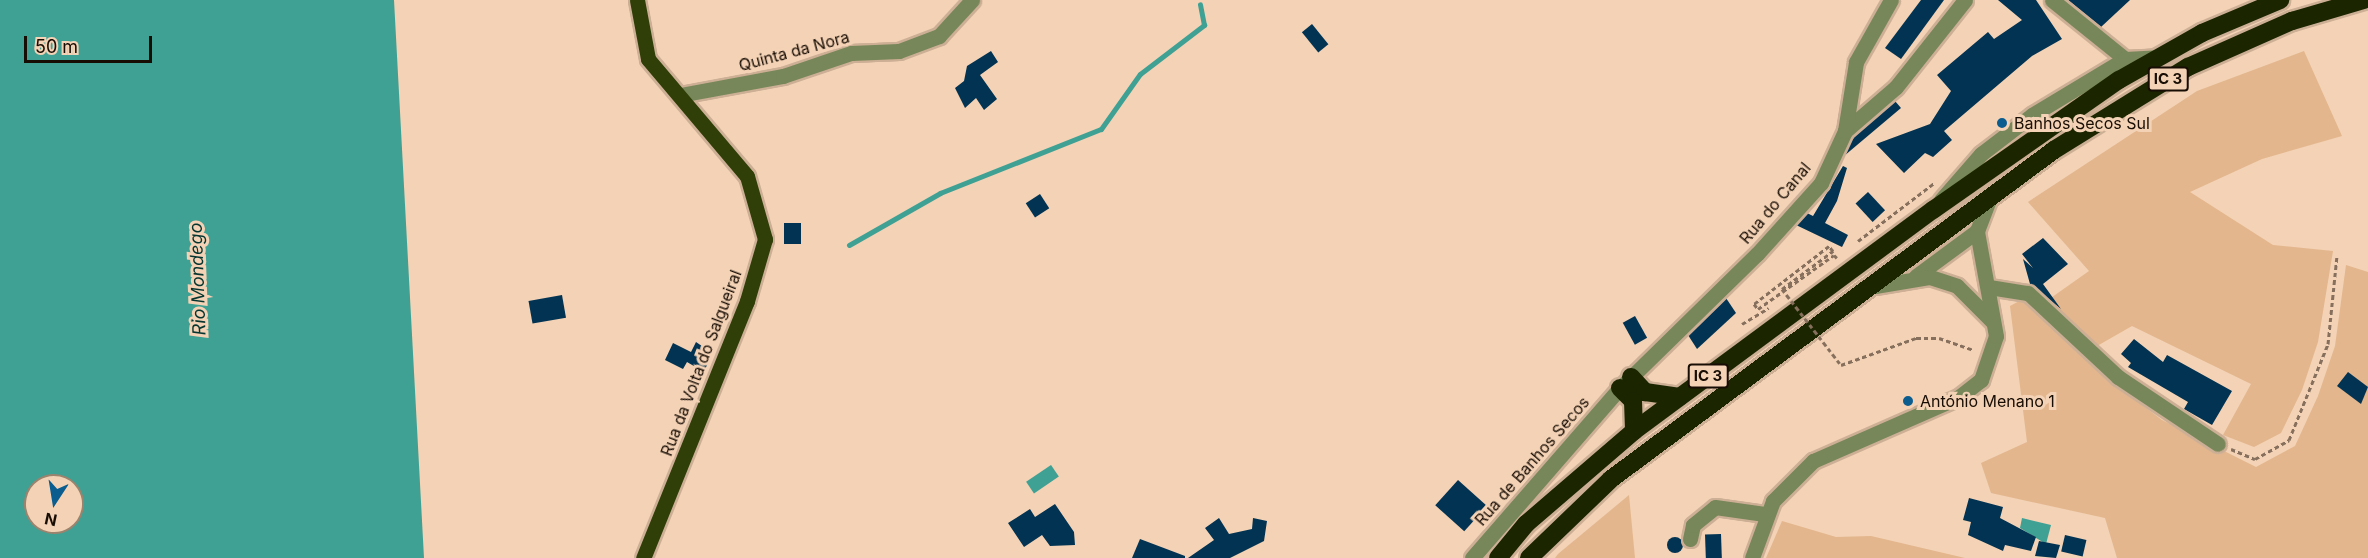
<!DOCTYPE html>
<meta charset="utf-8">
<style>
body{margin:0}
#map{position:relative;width:2368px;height:558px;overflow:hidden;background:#f3d2b5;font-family:Inter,sans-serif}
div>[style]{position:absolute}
.green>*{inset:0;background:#e3b68d}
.water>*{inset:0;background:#3fa094;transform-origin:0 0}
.stream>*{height:5px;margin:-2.5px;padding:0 2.5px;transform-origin:2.5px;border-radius:2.5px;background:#3fa094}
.building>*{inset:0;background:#023352;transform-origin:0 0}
.round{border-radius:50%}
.path>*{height:3px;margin-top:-1.5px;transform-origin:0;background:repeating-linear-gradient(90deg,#86705d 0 4.5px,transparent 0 7.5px)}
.roads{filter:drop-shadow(2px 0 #ccaf95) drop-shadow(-2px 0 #ccaf95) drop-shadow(0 2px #ccaf95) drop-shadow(0 -2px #ccaf95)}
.minor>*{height:15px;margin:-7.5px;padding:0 7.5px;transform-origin:7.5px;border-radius:7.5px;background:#778759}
.major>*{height:15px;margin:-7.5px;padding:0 7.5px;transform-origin:7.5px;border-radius:7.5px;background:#303f08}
.highway>*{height:18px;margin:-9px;padding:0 9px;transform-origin:9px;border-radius:9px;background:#1b2500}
.path-bridge>*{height:3px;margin-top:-1.5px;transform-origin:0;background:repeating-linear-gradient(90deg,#86705d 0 4.5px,transparent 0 7.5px)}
.dots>*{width:16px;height:16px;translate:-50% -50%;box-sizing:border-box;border:3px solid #f3d2b5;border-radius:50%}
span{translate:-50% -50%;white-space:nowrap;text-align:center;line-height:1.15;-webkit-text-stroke:6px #f3d2b5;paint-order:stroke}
.shield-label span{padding:2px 4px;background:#f3d2b5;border:2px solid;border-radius:4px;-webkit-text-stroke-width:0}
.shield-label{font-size:15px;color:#180d04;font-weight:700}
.street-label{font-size:16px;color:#180d04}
.poi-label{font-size:16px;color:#180d04}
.left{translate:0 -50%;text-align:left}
.water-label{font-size:18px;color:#063530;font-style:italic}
.north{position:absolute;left:24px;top:474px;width:60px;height:60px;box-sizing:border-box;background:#f3d2b5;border:2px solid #9b836e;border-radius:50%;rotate:192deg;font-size:16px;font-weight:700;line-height:24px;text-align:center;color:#180d04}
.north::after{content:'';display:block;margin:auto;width:21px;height:27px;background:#0c5d8f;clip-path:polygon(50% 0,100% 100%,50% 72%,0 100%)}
.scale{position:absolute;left:24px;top:36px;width:128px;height:27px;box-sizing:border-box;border:3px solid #180d04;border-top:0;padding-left:8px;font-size:18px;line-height:21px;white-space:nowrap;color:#180d04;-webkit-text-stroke:4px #f3d2b5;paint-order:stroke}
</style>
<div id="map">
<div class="green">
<i style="clip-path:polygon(2304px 51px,2342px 136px,2262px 159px,2190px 192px,2273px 245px,2333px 251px,2318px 342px,2302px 390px,2281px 433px,2254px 447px,2223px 435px,2251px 384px,2132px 326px,2097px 346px,2048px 300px,2089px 271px,2028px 202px,2197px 91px)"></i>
<i style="clip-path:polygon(2346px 265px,2368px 272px,2368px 558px,2117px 558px,2105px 518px,1991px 493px,1981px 463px,2027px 442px,2010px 306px,2025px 298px,2113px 383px,2162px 420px,2256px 467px,2295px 446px,2318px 396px,2335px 346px)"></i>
<i style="clip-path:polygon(1629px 495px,1635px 558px,1555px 558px,1558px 554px)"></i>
<i style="clip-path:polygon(1782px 521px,1836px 537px,1871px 536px,1965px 558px,1766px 558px)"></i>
</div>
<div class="water">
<i style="clip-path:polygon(evenodd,0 0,394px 0,424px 558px,0 558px,0 0,36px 486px,72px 486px,72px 522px,36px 522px,36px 486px)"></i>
<i style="left:1051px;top:465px;width:14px;height:30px;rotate:56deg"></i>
<i style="clip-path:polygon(2022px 518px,2051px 525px,2046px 544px,2020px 528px)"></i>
</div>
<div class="stream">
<i style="left:849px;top:245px;width:105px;rotate:-29.7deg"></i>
<i style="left:940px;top:193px;width:173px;rotate:-21.7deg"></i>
<i style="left:1101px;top:129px;width:67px;rotate:-54.7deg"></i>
<i style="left:1140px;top:74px;width:81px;rotate:-37.4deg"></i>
<i style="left:1204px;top:25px;width:21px;rotate:-101deg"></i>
</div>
<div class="building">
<i style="clip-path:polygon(1921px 0,1944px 0,1901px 59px,1885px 48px)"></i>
<i style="clip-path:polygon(1998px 0,2036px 0,2062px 39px,2032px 56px,1944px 131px,1952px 140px,1933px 157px,1925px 153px,1904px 173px,1876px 144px,1930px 124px,1951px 91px,1937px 75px,1988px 32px,1994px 39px,2022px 20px)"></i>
<i style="clip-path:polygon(2068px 0,2130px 0,2101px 27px)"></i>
<i style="left:1312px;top:24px;width:26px;height:13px;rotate:51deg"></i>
<i style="clip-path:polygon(991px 51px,998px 62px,980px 75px,997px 99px,984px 110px,976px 98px,965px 108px,955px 88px,964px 81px,967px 66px)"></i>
<i style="clip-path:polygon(1895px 101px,1901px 108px,1844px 156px,1853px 137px)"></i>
<i style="clip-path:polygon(1843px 166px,1847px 168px,1837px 201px,1825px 223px,1848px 235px,1842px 247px,1796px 225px,1807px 213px,1813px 216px)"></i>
<i style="left:1868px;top:192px;width:25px;height:17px;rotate:47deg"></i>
<i style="left:1040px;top:194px;width:17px;height:17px;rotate:57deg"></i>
<i style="left:801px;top:223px;width:21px;height:17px;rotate:90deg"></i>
<i style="clip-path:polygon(2043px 238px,2068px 264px,2043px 284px,2061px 309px,2030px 284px,2023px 259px,2033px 268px,2022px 254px)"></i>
<i style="left:562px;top:295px;width:23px;height:34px;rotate:80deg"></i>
<i style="clip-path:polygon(1726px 298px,1736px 313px,1697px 349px,1688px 335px)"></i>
<i style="left:1635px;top:316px;width:25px;height:14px;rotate:61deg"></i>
<i style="clip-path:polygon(2134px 339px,2163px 362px,2167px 355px,2232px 391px,2212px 425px,2184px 409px,2188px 402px,2128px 367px,2131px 363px,2121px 354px)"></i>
<i style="clip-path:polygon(696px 342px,712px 353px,704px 372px,687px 362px,683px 369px,665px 360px,673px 343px,691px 352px)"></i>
<i style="clip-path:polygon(2348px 372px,2368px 387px,2361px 404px,2337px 386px)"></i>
<i style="left:1458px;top:480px;width:39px;height:34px;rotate:42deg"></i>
<i style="clip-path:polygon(1969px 498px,2003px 507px,2000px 518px,2036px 537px,2031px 551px,2005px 545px,2003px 551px,1968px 535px,1971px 522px,1963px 520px)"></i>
<i style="clip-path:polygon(1055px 504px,1074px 532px,1075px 545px,1050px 546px,1042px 535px,1024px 547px,1008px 523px,1030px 509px,1035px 517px)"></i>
<i style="clip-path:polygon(1219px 518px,1229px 534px,1252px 529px,1253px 518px,1267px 521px,1264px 541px,1230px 558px,1188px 558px,1214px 540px,1205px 528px)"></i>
<i style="left:1721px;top:534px;width:24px;height:16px;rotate:88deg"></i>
<i style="left:2065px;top:535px;width:22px;height:17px;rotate:13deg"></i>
<i class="round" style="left:1667px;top:537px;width:16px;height:16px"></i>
<i style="clip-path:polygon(1140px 539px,1185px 556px,1185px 558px,1132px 558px)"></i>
<i style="clip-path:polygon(2039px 541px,2060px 545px,2056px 558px,2035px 556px)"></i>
</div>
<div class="path">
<i style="left:1858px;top:241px;width:96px;rotate:-37.3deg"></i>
<i style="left:1782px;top:289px;width:64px;rotate:-36.7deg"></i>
<i style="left:1833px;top:251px;width:6px;rotate:-129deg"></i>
<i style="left:1829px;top:246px;width:95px;rotate:142.3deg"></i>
<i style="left:1754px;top:304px;width:6px;rotate:51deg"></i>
<i style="left:1758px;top:309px;width:93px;rotate:-35.4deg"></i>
<i style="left:1834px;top:255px;width:4px;rotate:45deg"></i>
<i style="left:1742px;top:324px;width:31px;rotate:-31deg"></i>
<i style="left:1841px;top:365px;width:80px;rotate:-19.8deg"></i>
<i style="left:1916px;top:338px;width:23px"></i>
<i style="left:1939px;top:338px;width:37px;rotate:19deg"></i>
<i style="left:2231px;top:449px;width:26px;rotate:23deg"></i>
<i style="left:2255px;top:459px;width:39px;rotate:-29deg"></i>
<i style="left:2289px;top:440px;width:104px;rotate:-67.9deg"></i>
<i style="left:2328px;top:344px;width:88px;rotate:-84.2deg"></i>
</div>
<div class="roads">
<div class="minor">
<i style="left:2052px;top:0;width:94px;rotate:38.9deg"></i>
<i style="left:680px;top:95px;width:105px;rotate:-10.5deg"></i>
<i style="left:783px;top:76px;width:72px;rotate:-18.7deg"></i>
<i style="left:851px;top:53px;width:48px;rotate:-2.4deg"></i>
<i style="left:899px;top:51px;width:43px;rotate:-20.6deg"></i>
<i style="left:939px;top:36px;width:49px;rotate:-47.5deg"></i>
<i style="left:1845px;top:131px;width:67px;rotate:-40.8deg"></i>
<i style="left:1896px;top:87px;width:111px;rotate:-51.6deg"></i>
<i style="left:1941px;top:200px;width:61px;rotate:-49deg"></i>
<i style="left:1981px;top:154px;width:64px;rotate:-37.4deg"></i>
<i style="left:2032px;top:115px;width:109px;rotate:-31.1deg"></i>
<i style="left:2125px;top:59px;width:33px;rotate:-3deg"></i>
<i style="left:1916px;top:276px;width:76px;rotate:-36.4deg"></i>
<i style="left:1875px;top:286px;width:56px;rotate:-9.3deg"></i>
<i style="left:1930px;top:277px;width:28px;rotate:18deg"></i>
<i style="left:1957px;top:286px;width:49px;rotate:45deg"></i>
<i style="left:1989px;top:287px;width:39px;rotate:9deg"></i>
<i style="left:2028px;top:293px;width:123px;rotate:43deg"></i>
<i style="left:2118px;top:377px;width:120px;rotate:33.8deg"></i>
<i style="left:1690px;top:539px;width:14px;rotate:-78deg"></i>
<i style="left:1693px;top:525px;width:28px;rotate:-39deg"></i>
<i style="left:1715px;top:507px;width:50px;rotate:8deg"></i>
<i style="left:1472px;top:558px;width:225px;rotate:-49deg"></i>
<i style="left:1620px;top:388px;width:192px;rotate:-44.4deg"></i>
<i style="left:1757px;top:254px;width:96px;rotate:-48deg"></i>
<i style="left:1821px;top:183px;width:57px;rotate:-65.2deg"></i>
<i style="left:1845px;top:131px;width:70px;rotate:-80.9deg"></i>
<i style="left:1856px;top:62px;width:71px;rotate:-60.6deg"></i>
<i style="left:1752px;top:558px;width:61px;rotate:-69.8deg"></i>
<i style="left:1773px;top:501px;width:57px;rotate:-45deg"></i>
<i style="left:1813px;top:461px;width:159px;rotate:-23.7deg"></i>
<i style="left:1959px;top:397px;width:28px;rotate:-38deg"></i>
<i style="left:1981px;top:380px;width:46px;rotate:-71.2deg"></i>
<i style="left:1996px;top:336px;width:107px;rotate:-100.3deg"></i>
<i style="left:1977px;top:231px;width:39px;rotate:-69deg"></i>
</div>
<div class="major">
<i style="left:637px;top:0;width:60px;rotate:79.4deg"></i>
<i style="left:648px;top:59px;width:153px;rotate:49.8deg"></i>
<i style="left:747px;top:176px;width:66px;rotate:74.1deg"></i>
<i style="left:765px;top:239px;width:65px;rotate:106.2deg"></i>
<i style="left:747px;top:301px;width:277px;rotate:112deg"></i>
</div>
<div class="highway">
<i style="left:1631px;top:377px;width:21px;rotate:47deg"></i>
<i style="left:1645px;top:392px;width:35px;rotate:8deg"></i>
<i style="left:1620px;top:388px;width:18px;rotate:45deg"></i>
<i style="left:1633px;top:401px;width:30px;rotate:88deg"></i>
<i style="left:1498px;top:558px;width:44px;rotate:-50.5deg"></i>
<i style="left:1526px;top:524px;width:143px;rotate:-40.7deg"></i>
<i style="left:1634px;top:431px;width:372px;rotate:-36.5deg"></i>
<i style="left:1933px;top:210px;width:227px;rotate:-35deg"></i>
<i style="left:2119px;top:80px;width:95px;rotate:-29.5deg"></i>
<i style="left:2202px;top:33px;width:85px;rotate:-22.9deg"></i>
<i style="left:1529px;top:558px;width:114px;rotate:-43.9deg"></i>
<i style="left:1611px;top:479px;width:552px;rotate:-36.6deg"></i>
<i style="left:2054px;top:150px;width:158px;rotate:-31.8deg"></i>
<i style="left:2188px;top:67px;width:114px;rotate:-23.9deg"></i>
<i style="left:2292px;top:21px;width:75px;rotate:-16.3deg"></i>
</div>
</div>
<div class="path-bridge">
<i style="left:1782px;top:289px;width:96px;rotate:52.2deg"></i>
</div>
<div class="dots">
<i style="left:2002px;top:123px;background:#0c5d8f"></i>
<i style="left:1908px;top:401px;background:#0c5d8f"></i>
</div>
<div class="shield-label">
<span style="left:2168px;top:79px">IC 3</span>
<span style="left:1708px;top:376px">IC 3</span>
</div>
<div class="street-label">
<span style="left:794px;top:51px;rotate:-15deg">Quinta da Nora</span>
<span style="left:1775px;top:203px;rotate:-50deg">Rua do Canal</span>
<span style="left:701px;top:363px;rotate:-69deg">Rua da Volta do Salgueiral</span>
<span style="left:1532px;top:461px;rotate:-49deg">Rua de Banhos Secos</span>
</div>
<div class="poi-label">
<span class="left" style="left:2014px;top:123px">Banhos Secos Sul</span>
<span class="left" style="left:1920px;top:401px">António Menano 1</span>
</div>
<div class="water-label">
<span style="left:198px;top:279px;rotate:-92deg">Rio Mondego</span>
</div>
<div class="north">N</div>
<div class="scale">50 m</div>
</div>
